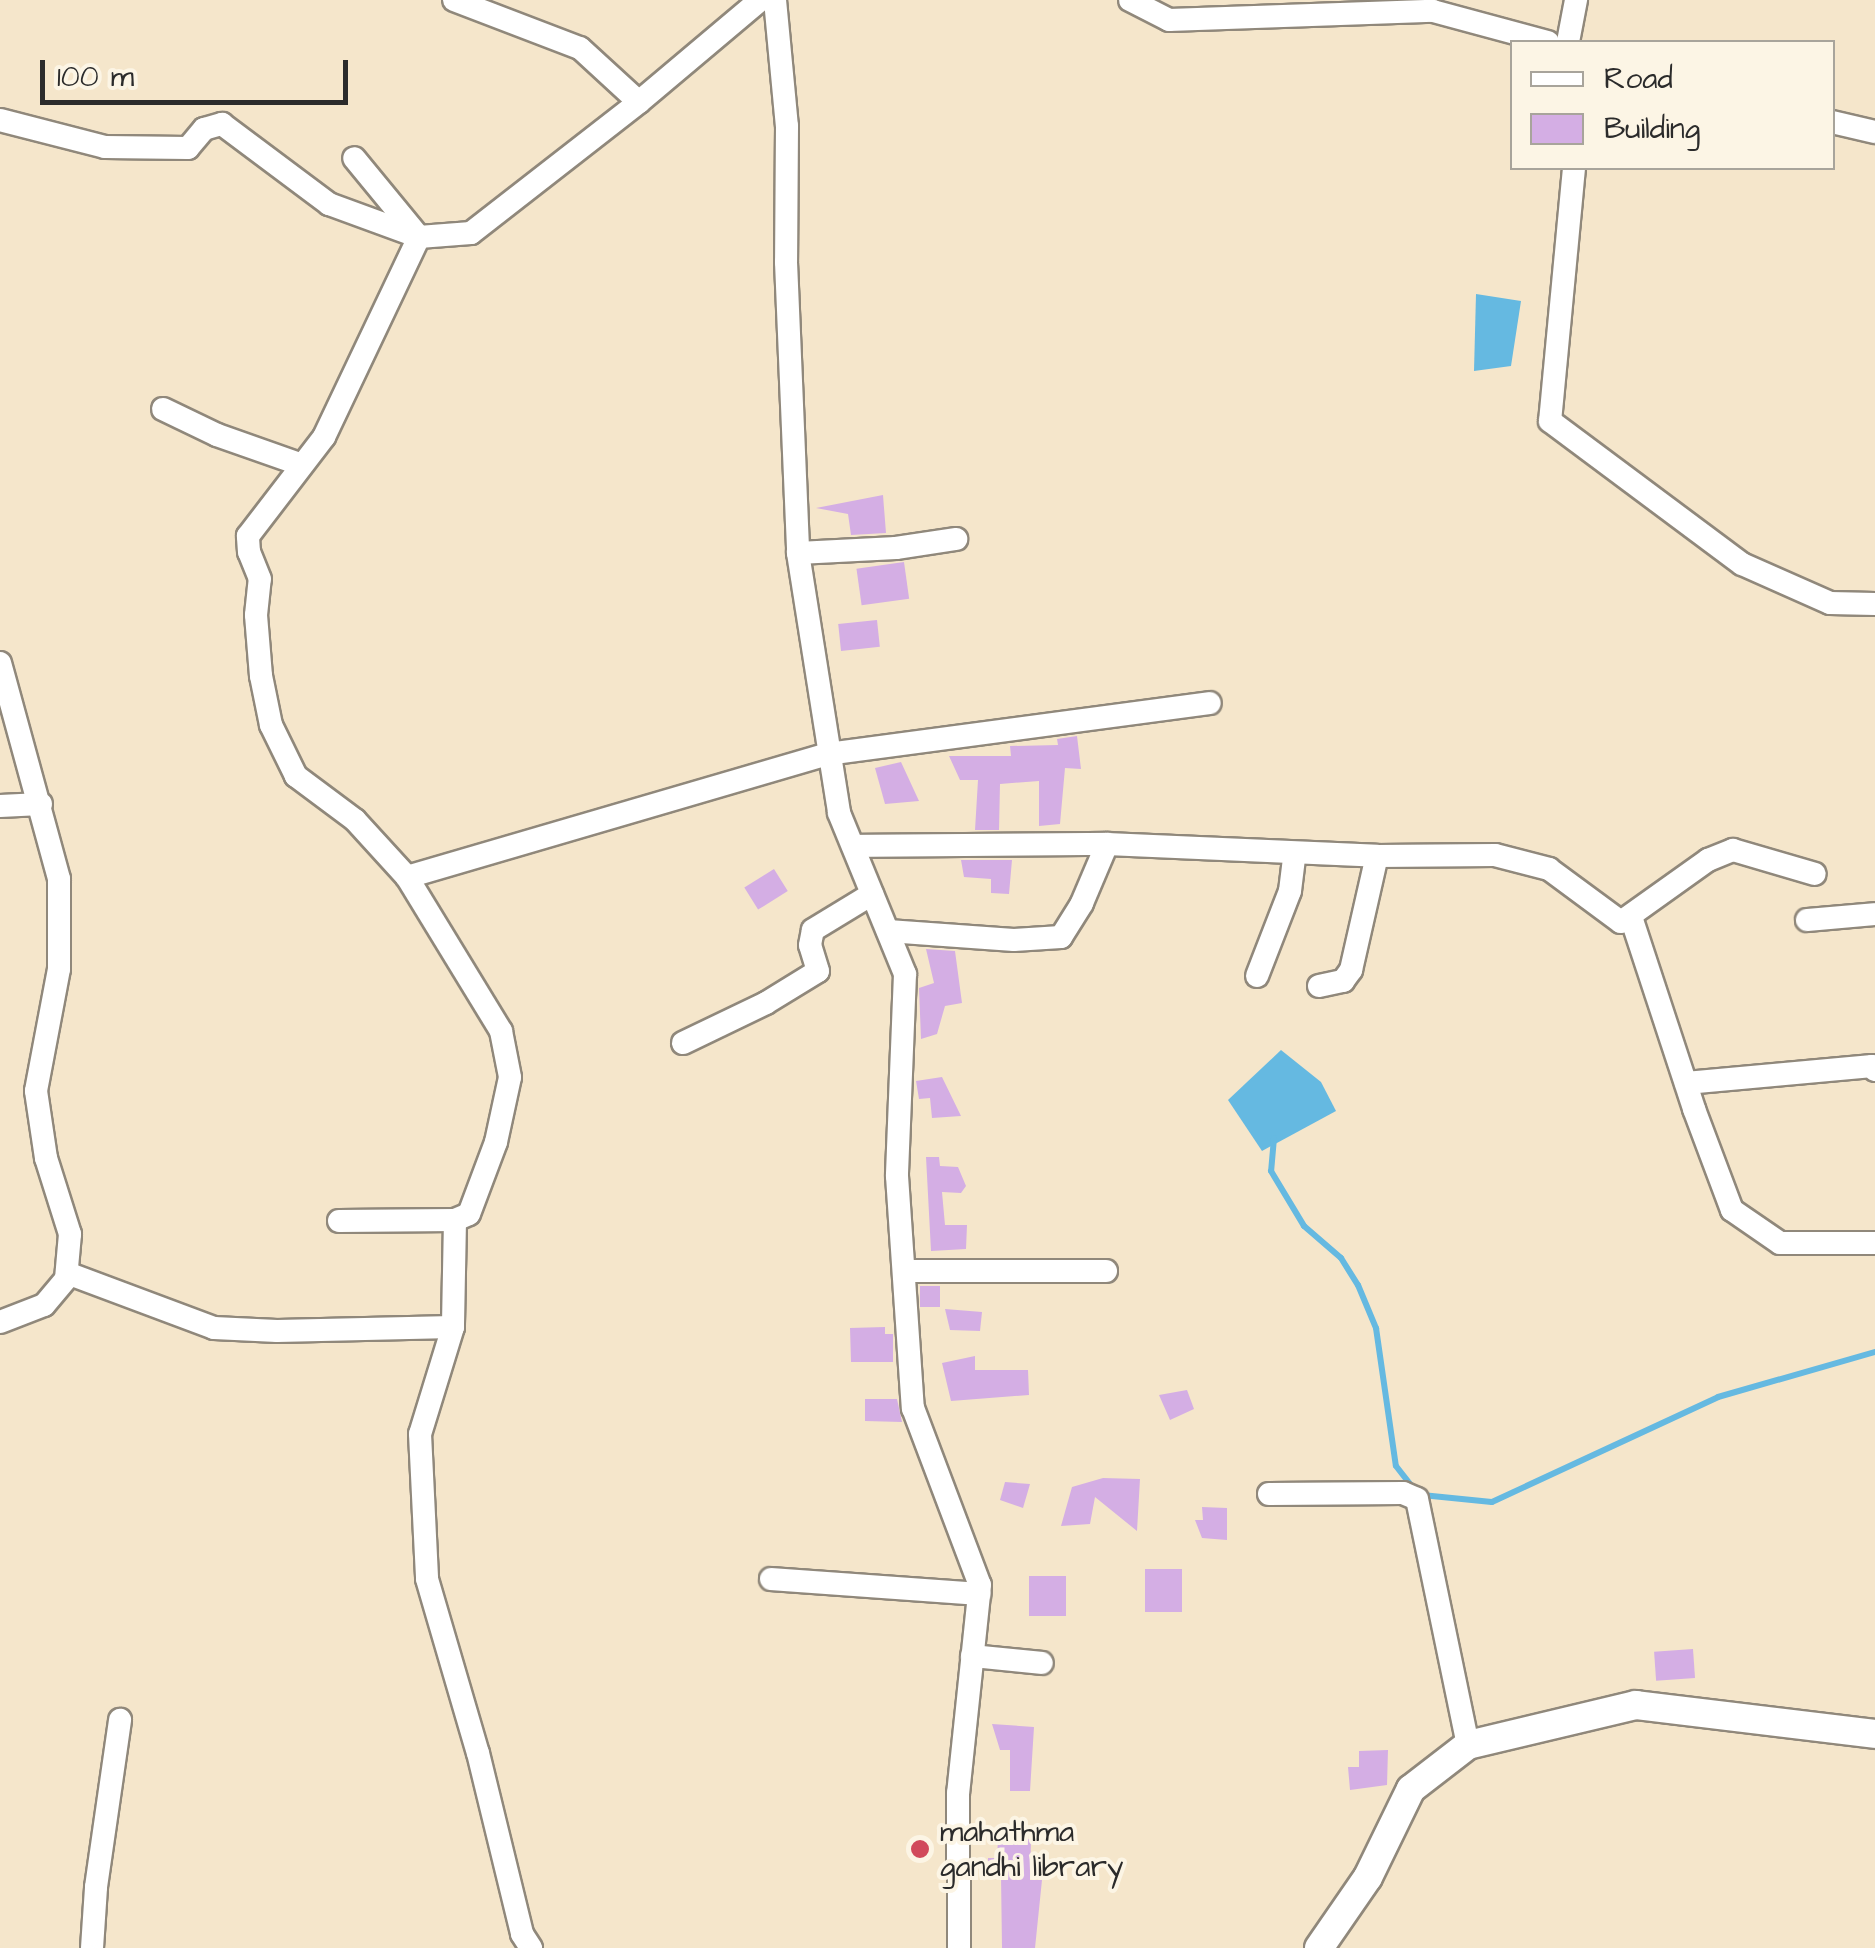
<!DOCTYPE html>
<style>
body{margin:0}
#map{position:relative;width:1875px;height:1948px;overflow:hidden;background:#f5e6cb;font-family:"Architects Daughter",sans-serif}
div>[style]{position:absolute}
.water>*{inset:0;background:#65b9e1}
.stream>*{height:6px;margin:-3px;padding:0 3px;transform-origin:3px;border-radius:3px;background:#65b9e1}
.building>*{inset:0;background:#d4aee4;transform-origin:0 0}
.roads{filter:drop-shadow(2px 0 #90887b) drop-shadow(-2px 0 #90887b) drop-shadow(0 2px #90887b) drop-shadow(0 -2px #90887b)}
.minor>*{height:22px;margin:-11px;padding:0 11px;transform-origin:11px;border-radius:11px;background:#fff}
.major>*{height:28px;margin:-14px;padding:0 14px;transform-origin:14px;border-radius:14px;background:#fff}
.dots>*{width:28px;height:28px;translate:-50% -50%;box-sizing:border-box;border:5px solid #fcf5e5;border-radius:50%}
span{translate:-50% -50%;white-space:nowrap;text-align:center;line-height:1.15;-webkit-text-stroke:8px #fcf5e5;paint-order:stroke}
.poi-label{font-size:30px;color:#2b2b2b}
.left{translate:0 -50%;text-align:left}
.legend{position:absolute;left:1510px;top:40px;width:325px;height:130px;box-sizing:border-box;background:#fcf5e5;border:2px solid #a8a49b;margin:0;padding:12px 18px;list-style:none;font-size:30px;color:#2b2b2b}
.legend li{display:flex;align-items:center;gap:20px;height:50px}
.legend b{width:50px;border:2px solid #a8a49b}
.scale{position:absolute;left:40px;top:60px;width:308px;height:45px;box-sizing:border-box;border:5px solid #2b2b2b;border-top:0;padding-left:12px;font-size:30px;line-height:35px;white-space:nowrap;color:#2b2b2b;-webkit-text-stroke:8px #fcf5e5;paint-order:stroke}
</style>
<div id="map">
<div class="water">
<i style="clip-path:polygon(1476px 294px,1521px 301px,1511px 366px,1474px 371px)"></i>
<i style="clip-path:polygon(1281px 1050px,1321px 1082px,1336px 1111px,1262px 1151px,1228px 1100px)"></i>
</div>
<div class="stream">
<i style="left:1274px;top:1138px;width:33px;rotate:95deg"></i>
<i style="left:1271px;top:1171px;width:64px;rotate:59deg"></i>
<i style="left:1304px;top:1226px;width:49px;rotate:40.9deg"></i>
<i style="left:1341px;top:1258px;width:32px;rotate:58deg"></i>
<i style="left:1358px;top:1285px;width:47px;rotate:67.3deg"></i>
<i style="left:1376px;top:1328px;width:139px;rotate:81.8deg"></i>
<i style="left:1396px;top:1466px;width:28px;rotate:52deg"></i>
<i style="left:1422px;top:1495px;width:70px;rotate:5.7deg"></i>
<i style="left:1492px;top:1502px;width:249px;rotate:-24.9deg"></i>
<i style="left:1718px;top:1397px;width:163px;rotate:-16deg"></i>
</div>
<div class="building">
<i style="clip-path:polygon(883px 495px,886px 533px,851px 535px,848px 514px,816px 508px)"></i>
<i style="left:904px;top:562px;width:37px;height:48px;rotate:82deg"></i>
<i style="left:877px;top:620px;width:27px;height:39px;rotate:84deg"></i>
<i style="clip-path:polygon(1077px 736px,1081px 769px,1065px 768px,1060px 824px,1039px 826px,1039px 781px,1000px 784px,999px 830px,975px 830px,978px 780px,960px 780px,949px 756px,1011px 756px,1010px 746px,1058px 745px,1057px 739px)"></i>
<i style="clip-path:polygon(901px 762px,919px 801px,885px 804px,875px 768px)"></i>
<i style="clip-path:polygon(961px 860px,1012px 860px,1009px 894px,991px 893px,991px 879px,964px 877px)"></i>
<i style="left:774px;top:869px;width:26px;height:35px;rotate:58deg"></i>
<i style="clip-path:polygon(926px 949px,955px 951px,962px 1003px,945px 1006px,937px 1034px,921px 1039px,919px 988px,934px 983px)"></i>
<i style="clip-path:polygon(942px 1077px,961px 1116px,932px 1118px,930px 1098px,919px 1099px,916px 1081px)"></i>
<i style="clip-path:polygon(926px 1157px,939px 1157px,940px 1166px,958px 1167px,966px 1186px,961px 1193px,942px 1192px,945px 1225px,967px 1225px,966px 1249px,931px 1251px)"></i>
<i style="left:920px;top:1286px;width:20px;height:21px"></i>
<i style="clip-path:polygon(945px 1309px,982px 1312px,980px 1331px,950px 1330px)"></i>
<i style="clip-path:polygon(885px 1327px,885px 1334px,893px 1334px,893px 1362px,851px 1362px,850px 1328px)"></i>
<i style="clip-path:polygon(975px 1356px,975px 1370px,1028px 1370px,1029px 1395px,951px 1401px,942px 1363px)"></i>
<i style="clip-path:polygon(1187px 1390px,1194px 1409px,1170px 1420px,1159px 1395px)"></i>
<i style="clip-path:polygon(865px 1399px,897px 1399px,902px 1422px,865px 1421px)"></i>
<i style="clip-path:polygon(1103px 1478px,1140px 1479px,1137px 1531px,1095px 1497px,1090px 1524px,1061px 1526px,1072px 1487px)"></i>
<i style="clip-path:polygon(1005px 1482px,1030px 1484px,1023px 1508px,1000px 1500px)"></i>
<i style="clip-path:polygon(1202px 1507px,1227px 1508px,1227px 1540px,1202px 1538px,1195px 1520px,1203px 1520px)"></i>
<i style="left:1182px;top:1569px;width:43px;height:37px;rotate:90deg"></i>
<i style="left:1066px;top:1576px;width:40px;height:37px;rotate:90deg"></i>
<i style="left:1693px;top:1649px;width:29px;height:39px;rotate:86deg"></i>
<i style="clip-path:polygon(992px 1724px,1034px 1727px,1030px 1791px,1010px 1791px,1010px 1750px,1000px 1750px)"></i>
<i style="clip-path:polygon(1388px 1750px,1387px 1785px,1350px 1790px,1348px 1767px,1359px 1767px,1359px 1751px)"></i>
<i style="clip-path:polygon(998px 1839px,1031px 1839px,1030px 1880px,1042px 1880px,1035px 1948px,1002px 1948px,1001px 1876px,988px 1877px,988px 1858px,997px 1858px)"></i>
</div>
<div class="roads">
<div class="minor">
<i style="left:454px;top:0;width:135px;rotate:20.9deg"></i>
<i style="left:580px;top:48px;width:80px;rotate:42.5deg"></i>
<i style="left:639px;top:102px;width:158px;rotate:-40.1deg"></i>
<i style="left:775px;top:0;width:127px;rotate:84.6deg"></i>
<i style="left:787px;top:126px;width:136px;rotate:90.4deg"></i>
<i style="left:786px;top:262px;width:291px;rotate:87.6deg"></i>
<i style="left:798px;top:553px;width:263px;rotate:81deg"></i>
<i style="left:839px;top:813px;width:174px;rotate:67.7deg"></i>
<i style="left:905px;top:974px;width:202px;rotate:92.3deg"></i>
<i style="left:897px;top:1176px;width:233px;rotate:86.1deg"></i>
<i style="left:913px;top:1408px;width:189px;rotate:69.3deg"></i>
<i style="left:980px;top:1585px;width:209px;rotate:96deg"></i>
<i style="left:958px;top:1793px;width:155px;rotate:89.6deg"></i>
<i style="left:1130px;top:0;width:44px;rotate:27.1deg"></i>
<i style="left:1169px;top:20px;width:264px;rotate:-2deg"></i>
<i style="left:1433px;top:11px;width:119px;rotate:15.1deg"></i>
<i style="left:1568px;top:42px;width:43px;rotate:-79.2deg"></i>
<i style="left:0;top:120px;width:108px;rotate:14.4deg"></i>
<i style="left:105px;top:147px;width:83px;rotate:0.7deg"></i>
<i style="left:188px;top:148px;width:25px;rotate:-50deg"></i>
<i style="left:204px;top:129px;width:19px;rotate:-16deg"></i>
<i style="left:222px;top:124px;width:134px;rotate:36.8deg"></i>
<i style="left:329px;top:204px;width:96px;rotate:20.1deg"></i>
<i style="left:419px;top:237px;width:52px;rotate:-4.4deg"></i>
<i style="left:471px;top:233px;width:213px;rotate:-37.9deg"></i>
<i style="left:1832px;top:122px;width:44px;rotate:13.1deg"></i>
<i style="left:1574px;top:168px;width:254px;rotate:95.4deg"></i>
<i style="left:1550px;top:421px;width:239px;rotate:36.7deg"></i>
<i style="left:1742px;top:564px;width:96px;rotate:23.9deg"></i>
<i style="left:1830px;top:603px;width:45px;rotate:1.3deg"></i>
<i style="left:163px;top:409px;width:60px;rotate:25.7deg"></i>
<i style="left:217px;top:435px;width:90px;rotate:19.4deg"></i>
<i style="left:798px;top:553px;width:98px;rotate:-2.9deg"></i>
<i style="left:896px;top:548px;width:61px;rotate:-8.5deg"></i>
<i style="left:0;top:663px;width:224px;rotate:74.7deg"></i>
<i style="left:59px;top:879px;width:90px;rotate:90deg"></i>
<i style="left:59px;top:969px;width:124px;rotate:100.7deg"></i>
<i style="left:36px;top:1091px;width:68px;rotate:81.5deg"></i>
<i style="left:46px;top:1158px;width:80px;rotate:72.5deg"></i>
<i style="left:70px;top:1234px;width:45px;rotate:95.1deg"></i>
<i style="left:66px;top:1279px;width:34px;rotate:130deg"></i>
<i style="left:44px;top:1305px;width:47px;rotate:158.9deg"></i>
<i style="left:0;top:806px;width:41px;rotate:-2.8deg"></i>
<i style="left:853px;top:846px;width:254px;rotate:-0.5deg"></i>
<i style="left:407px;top:877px;width:439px;rotate:-16.3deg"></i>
<i style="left:828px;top:754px;width:385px;rotate:-7.6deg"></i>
<i style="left:1631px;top:917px;width:202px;rotate:71.8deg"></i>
<i style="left:1694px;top:1109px;width:108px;rotate:69.4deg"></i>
<i style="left:1732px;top:1210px;width:58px;rotate:34.5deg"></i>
<i style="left:1780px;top:1243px;width:95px"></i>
<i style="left:1807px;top:920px;width:68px;rotate:-5deg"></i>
<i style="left:888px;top:931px;width:126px;rotate:4.1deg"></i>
<i style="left:1014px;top:940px;width:47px;rotate:-3.7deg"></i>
<i style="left:1061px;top:937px;width:40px;rotate:-58deg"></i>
<i style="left:1082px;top:903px;width:64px;rotate:-67deg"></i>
<i style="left:1107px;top:844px;width:270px;rotate:2.5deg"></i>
<i style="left:1377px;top:856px;width:118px;rotate:-0.5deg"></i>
<i style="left:1495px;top:855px;width:56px;rotate:14.5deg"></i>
<i style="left:1549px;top:869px;width:89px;rotate:36.4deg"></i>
<i style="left:1621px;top:922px;width:107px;rotate:-35.5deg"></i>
<i style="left:1708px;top:860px;width:27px;rotate:-22deg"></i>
<i style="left:1733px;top:850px;width:85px;rotate:16.3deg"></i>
<i style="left:1257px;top:976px;width:91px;rotate:-68.8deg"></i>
<i style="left:1290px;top:891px;width:38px;rotate:-83deg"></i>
<i style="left:1319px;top:986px;width:25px;rotate:-12deg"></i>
<i style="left:1343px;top:981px;width:14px;rotate:-54deg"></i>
<i style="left:1351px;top:970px;width:117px;rotate:-77.2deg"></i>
<i style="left:683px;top:1043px;width:92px;rotate:-25.7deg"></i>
<i style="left:766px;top:1003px;width:61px;rotate:-31.6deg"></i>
<i style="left:818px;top:971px;width:27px;rotate:-107deg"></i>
<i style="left:810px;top:945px;width:15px;rotate:-79deg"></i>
<i style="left:813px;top:930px;width:69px;rotate:-31.4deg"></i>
<i style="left:1686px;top:1083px;width:187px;rotate:-5.2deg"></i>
<i style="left:1872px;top:1066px;width:5px;rotate:53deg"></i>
<i style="left:455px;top:1220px;width:107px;rotate:91.1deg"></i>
<i style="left:453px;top:1327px;width:112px;rotate:107.1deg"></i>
<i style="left:420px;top:1434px;width:145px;rotate:87.2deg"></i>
<i style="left:427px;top:1579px;width:181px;rotate:73.7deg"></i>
<i style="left:478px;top:1753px;width:186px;rotate:76.3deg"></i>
<i style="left:522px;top:1934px;width:17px;rotate:57deg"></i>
<i style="left:339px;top:1221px;width:116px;rotate:-0.5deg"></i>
<i style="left:455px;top:1220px;width:15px;rotate:-23deg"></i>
<i style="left:469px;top:1214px;width:77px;rotate:-69.4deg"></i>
<i style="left:496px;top:1142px;width:66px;rotate:-77.8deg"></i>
<i style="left:510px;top:1077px;width:47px;rotate:-101.1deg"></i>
<i style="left:501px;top:1031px;width:180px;rotate:-121.4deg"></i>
<i style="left:407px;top:877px;width:77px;rotate:-132.4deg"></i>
<i style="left:355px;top:820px;width:74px;rotate:-143.3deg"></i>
<i style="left:296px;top:776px;width:57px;rotate:-116.1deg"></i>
<i style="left:271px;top:725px;width:50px;rotate:-101.5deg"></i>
<i style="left:261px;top:676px;width:61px;rotate:-94.7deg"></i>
<i style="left:256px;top:615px;width:36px;rotate:-84deg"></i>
<i style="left:260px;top:579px;width:29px;rotate:-112deg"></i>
<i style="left:249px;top:552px;width:16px;rotate:-94deg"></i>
<i style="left:248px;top:536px;width:125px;rotate:-52.5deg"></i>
<i style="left:324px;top:437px;width:221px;rotate:-64.6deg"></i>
<i style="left:419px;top:237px;width:102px;rotate:-129.4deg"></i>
<i style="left:904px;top:1271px;width:202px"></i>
<i style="left:67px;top:1273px;width:157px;rotate:20.5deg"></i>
<i style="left:214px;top:1328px;width:63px;rotate:2.7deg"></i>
<i style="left:277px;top:1331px;width:176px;rotate:-1.3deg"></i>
<i style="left:1269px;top:1494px;width:134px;rotate:-0.4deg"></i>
<i style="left:1403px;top:1493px;width:15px;rotate:23deg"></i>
<i style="left:1417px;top:1499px;width:251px;rotate:78.3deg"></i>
<i style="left:771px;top:1579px;width:209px;rotate:4.1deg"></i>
<i style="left:972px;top:1656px;width:70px;rotate:5.7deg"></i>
<i style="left:92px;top:1948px;width:61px;rotate:-86.2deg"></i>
<i style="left:96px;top:1887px;width:169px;rotate:-81.8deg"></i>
</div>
<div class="major">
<i style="left:1319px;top:1948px;width:86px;rotate:-55.4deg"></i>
<i style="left:1368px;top:1877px;width:98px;rotate:-64deg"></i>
<i style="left:1411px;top:1789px;width:72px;rotate:-37.7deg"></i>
<i style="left:1468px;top:1745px;width:173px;rotate:-13.4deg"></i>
<i style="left:1636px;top:1705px;width:241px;rotate:6.9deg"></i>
</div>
</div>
<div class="dots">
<i style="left:920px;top:1849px;background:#d1495b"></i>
</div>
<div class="poi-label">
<span class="left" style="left:940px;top:1849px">mahathma<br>gandhi library</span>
</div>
<ul class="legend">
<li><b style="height:12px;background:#fff"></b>Road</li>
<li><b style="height:28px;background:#d4aee4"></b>Building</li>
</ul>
<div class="scale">100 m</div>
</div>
